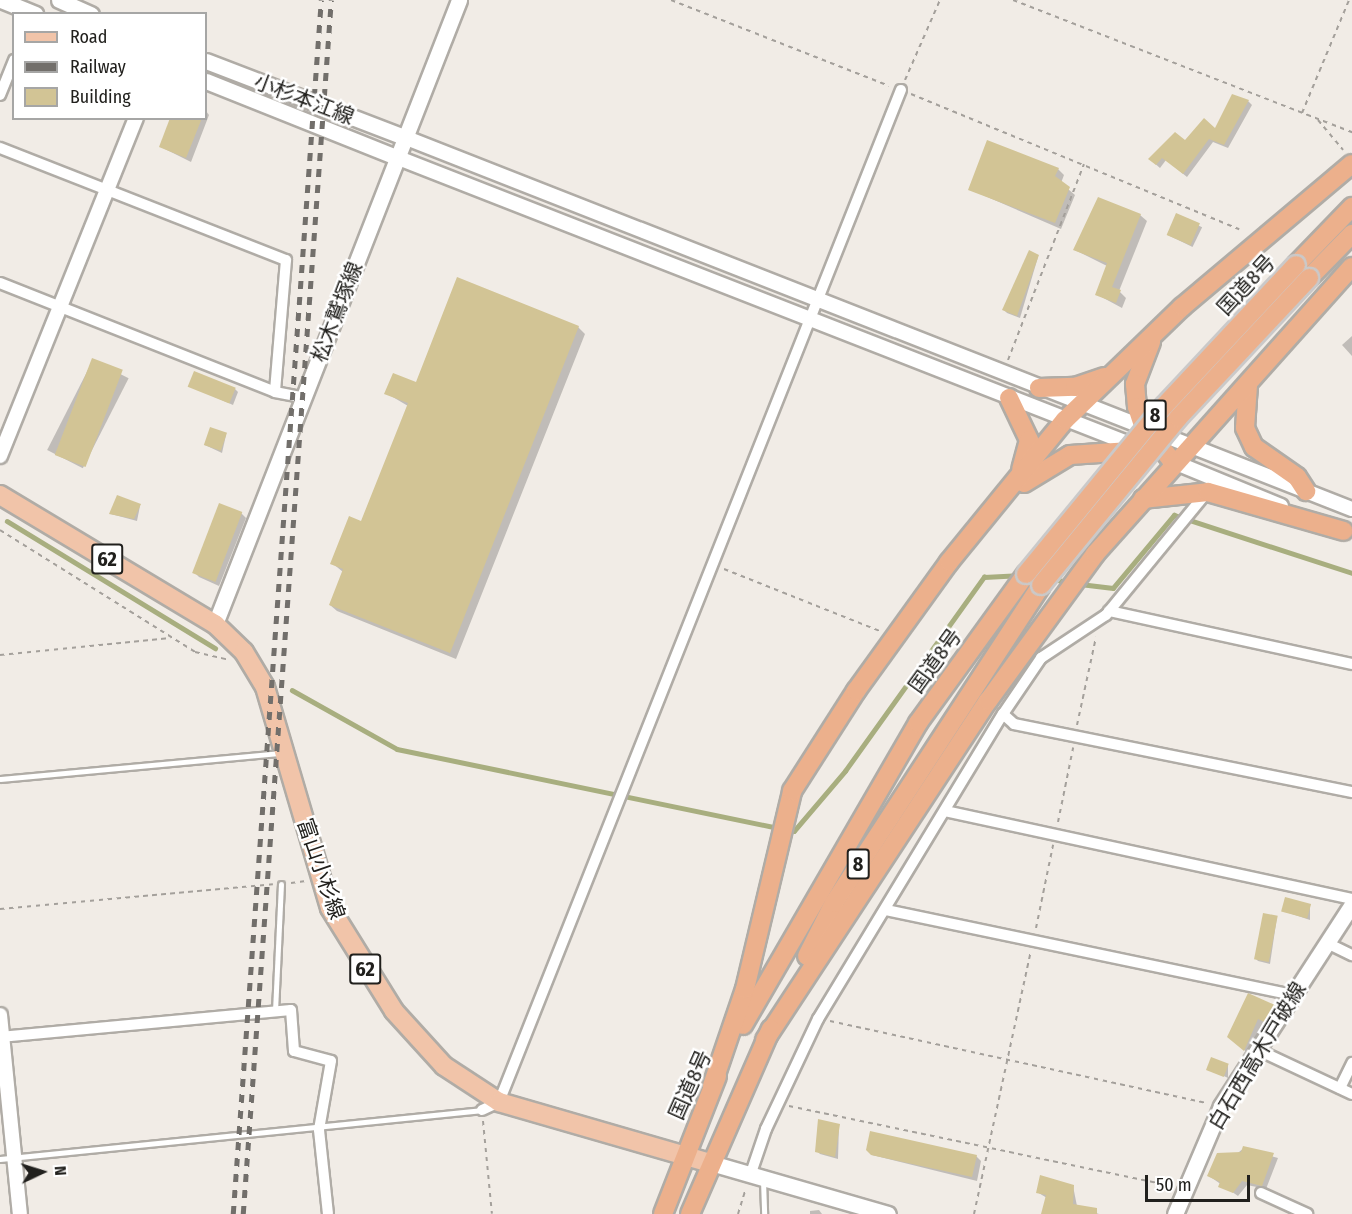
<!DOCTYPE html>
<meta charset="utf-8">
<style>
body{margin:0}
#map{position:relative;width:1352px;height:1214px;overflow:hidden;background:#f1ece6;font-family:"Fira Sans Condensed","Noto Sans JP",sans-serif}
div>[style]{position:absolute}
.shadow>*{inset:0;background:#0003;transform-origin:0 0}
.stream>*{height:4.5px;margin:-2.25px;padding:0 2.25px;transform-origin:2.25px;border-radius:2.25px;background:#a8ae7f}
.building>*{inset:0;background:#d2c495;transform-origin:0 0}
.path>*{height:2px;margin-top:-1px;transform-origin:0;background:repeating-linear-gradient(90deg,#a4a09b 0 4.5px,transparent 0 9px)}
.roads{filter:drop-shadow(2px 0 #b0aca6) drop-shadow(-2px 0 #b0aca6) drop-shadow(0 2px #b0aca6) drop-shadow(0 -2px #b0aca6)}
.service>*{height:5px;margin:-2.5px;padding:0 2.5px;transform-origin:2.5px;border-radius:2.5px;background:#fff}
.minor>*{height:10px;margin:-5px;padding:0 5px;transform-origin:5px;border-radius:5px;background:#fff}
.tertiary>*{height:14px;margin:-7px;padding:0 7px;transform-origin:7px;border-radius:7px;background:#fff}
.secondary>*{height:15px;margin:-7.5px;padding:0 7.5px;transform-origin:7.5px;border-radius:7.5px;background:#fff}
.primary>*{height:18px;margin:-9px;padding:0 9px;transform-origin:9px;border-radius:9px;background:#f1c4a9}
.trunk>*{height:18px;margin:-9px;padding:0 9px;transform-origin:9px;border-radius:9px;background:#ecb08c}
.rail>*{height:4.5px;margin-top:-2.25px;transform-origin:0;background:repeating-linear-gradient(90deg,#726f6b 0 8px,transparent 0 16px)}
.bridges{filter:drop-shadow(2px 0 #cac9c9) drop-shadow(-2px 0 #cac9c9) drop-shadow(0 2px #cac9c9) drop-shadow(0 -2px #cac9c9)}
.trunk-bridge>*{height:18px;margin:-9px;padding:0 9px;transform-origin:9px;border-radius:9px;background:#ecb08c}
span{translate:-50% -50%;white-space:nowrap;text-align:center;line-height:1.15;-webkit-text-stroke:5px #fff;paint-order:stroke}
.shield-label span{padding:2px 4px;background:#fff;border:2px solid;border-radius:4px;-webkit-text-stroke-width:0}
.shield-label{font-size:20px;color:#21201d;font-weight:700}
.street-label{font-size:21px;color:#21201d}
.legend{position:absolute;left:12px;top:12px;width:195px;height:108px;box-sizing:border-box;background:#fff;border:2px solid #a6a6a5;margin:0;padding:8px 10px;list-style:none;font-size:18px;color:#21201d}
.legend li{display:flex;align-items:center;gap:12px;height:30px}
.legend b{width:30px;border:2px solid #a6a6a5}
.north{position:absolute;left:12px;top:1142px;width:60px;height:60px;-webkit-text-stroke:4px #fff;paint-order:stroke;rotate:86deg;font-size:16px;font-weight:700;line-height:24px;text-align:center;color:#21201d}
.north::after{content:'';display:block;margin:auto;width:21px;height:27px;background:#21201d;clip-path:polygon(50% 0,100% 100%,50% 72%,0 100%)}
.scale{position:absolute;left:1145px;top:1175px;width:105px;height:27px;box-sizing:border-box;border:3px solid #21201d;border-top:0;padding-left:8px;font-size:18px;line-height:21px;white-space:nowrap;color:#21201d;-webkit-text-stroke:4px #fff;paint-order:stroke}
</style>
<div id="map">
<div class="shadow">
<i style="clip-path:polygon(1248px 101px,1252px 105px,1228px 148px,1213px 142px,1187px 177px,1166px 160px,1160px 168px,1153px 162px,1215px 130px)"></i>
<i style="clip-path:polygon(206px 111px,209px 115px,191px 162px,161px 147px,172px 118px,206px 118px)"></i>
<i style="clip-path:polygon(1058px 169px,1064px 175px,1061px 183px,1075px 195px,1061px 229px,969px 189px)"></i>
<i style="clip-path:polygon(1140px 215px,1147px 221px,1119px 291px,1126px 298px,1122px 308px,1096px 294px,1107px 266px,1075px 250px)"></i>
<i style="left:1177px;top:215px;width:28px;height:22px;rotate:26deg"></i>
<i style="clip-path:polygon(1038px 257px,1020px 318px,1007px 313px,1004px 310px)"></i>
<i style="clip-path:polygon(578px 327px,585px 334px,456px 659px,337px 611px,330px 605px,343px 572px,332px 563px,362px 523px,408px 406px,386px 393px)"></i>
<i style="clip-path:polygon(1352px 336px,1352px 356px,1342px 345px)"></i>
<i style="left:93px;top:360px;width:40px;height:101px;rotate:27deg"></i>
<i style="clip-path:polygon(190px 386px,235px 389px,238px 392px,233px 405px)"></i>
<i style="clip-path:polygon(226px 435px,222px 453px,205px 445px)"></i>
<i style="clip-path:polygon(140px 506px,137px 521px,111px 514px)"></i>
<i style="clip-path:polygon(241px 513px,246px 518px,219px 586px,199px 577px,194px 572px)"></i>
<i style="clip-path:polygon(1310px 905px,1310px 920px,1283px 911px)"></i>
<i style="clip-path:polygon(1277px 917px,1270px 964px,1258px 961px,1255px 958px)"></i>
<i style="clip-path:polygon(1274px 1006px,1279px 1011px,1269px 1026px,1263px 1022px,1249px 1054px,1229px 1037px)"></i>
<i style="clip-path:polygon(1228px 1065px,1228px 1078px,1209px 1069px)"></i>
<i style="clip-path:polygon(839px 1125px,838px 1159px,820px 1154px,817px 1151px)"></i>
<i style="clip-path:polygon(1244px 1148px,1278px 1158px,1266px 1189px,1247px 1185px,1238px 1196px,1209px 1176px)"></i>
<i style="clip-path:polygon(872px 1155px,976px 1156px,981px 1161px,977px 1181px)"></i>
<i style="clip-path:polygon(1073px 1186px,1077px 1206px,1099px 1214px,1043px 1214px,1047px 1198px,1037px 1192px)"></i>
<i style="clip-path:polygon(819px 1210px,822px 1214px,810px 1214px,810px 1211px)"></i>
</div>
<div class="stream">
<i style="left:7px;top:521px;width:244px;rotate:31.4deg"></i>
<i style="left:1051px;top:579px;width:18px;rotate:9deg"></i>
<i style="left:1080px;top:584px;width:33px;rotate:7deg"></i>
<i style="left:1113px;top:588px;width:95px;rotate:-50.1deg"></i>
<i style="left:1174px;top:515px;width:187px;rotate:18deg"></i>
<i style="left:292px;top:690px;width:120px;rotate:29.3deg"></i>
<i style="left:397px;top:749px;width:389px;rotate:11.7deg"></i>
<i style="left:786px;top:829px;width:8px;rotate:14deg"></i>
<i style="left:794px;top:831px;width:79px;rotate:-49.6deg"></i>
<i style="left:845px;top:771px;width:239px;rotate:-54.4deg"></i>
<i style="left:984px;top:577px;width:35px;rotate:-3deg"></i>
</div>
<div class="building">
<i style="clip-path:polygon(1232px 94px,1249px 100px,1224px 145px,1209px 139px,1183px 174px,1162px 158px,1156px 165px,1148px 159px,1175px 132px,1185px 140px,1204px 118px,1215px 128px)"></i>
<i style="clip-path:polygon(170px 118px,202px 118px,186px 158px,159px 147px)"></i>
<i style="clip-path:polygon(987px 140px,1059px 168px,1055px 176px,1070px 187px,1055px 223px,968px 190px)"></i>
<i style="clip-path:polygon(1098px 197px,1141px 214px,1112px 287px,1121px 290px,1116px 303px,1095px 295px,1107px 263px,1073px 250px)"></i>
<i style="left:1176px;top:213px;width:26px;height:24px;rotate:23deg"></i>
<i style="clip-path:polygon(1029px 250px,1039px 255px,1017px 316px,1002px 310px)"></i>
<i style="clip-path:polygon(457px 277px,579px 326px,450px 653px,329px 605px,343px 569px,330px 564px,349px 516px,361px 521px,408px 403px,384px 394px,393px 373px,416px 382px)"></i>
<i style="left:92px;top:358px;width:33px;height:104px;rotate:21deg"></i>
<i style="left:194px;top:371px;width:45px;height:17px;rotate:22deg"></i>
<i style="left:210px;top:427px;width:18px;height:19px;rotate:19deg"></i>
<i style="clip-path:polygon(117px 495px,141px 504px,134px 519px,109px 514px)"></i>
<i style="left:219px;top:503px;width:25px;height:75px;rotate:21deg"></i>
<i style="left:1285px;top:897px;width:27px;height:15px;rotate:15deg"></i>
<i style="left:1263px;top:913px;width:15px;height:47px;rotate:11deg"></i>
<i style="clip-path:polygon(1248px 993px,1275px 1005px,1264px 1022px,1258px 1019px,1244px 1051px,1227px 1037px)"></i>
<i style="left:1211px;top:1057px;width:19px;height:14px;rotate:21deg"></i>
<i style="clip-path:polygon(818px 1119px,840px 1124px,835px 1157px,815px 1152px)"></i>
<i style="clip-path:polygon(870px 1131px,977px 1155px,972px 1177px,871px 1155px,866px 1150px)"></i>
<i style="clip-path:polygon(1243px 1146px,1274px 1153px,1262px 1186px,1242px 1181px,1233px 1193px,1218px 1187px,1220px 1182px,1207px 1176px,1217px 1153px,1241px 1152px)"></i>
<i style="clip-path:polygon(1040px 1175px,1074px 1185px,1073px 1204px,1097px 1208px,1097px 1214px,1041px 1214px,1046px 1195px,1036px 1193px)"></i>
</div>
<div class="path">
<i style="left:671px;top:0;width:234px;rotate:21.5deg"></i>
<i style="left:1013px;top:0;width:364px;rotate:21.3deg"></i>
<i style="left:905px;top:80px;width:87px;rotate:-66.4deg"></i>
<i style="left:911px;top:94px;width:355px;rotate:22.4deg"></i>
<i style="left:1302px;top:113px;width:122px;rotate:-67.4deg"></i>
<i style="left:1318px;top:120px;width:39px;rotate:50deg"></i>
<i style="left:1008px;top:360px;width:210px;rotate:-68.8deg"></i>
<i style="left:0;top:530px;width:230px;rotate:32deg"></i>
<i style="left:195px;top:652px;width:35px;rotate:13deg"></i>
<i style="left:724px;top:569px;width:168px;rotate:21.7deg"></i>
<i style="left:0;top:655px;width:171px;rotate:-5.7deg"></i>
<i style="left:1077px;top:725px;width:90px;rotate:-77.8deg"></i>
<i style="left:1058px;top:822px;width:76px;rotate:-78.5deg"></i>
<i style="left:291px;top:883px;width:15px;rotate:-8deg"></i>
<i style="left:0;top:909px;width:274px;rotate:-5.2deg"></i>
<i style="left:1036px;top:928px;width:85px;rotate:-78.4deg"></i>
<i style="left:830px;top:1021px;width:384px;rotate:12.3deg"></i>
<i style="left:789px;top:1106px;width:390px;rotate:11.8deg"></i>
<i style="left:483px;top:1121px;width:93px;rotate:84.5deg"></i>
<i style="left:738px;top:1214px;width:27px;rotate:-73deg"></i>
<i style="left:974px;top:1214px;width:269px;rotate:-77.8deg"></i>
</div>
<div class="roads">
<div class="service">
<i style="left:0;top:779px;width:283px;rotate:-5.3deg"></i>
<i style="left:275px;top:1011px;width:127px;rotate:-87.3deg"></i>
<i style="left:0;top:1159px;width:483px;rotate:-5.8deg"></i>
<i style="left:763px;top:1180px;width:34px;rotate:88deg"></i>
</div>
<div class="minor">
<i style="left:0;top:95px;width:38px;rotate:-68deg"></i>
<i style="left:0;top:148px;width:307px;rotate:21.4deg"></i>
<i style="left:286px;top:260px;width:132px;rotate:94.8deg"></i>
<i style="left:0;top:283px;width:296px;rotate:21.6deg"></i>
<i style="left:275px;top:392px;width:31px;rotate:11deg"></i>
<i style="left:1109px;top:611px;width:249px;rotate:12.3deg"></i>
<i style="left:1003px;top:714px;width:15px;rotate:42deg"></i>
<i style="left:1014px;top:724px;width:345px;rotate:11.4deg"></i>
<i style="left:945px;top:811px;width:416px;rotate:12.2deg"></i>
<i style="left:886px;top:910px;width:415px;rotate:11.8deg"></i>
<i style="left:1327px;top:943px;width:28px;rotate:26deg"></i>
<i style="left:0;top:1037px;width:292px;rotate:-5.3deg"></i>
<i style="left:291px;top:1010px;width:41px;rotate:85.8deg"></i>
<i style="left:294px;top:1051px;width:38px;rotate:15deg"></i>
<i style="left:331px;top:1061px;width:70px;rotate:99.9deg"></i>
<i style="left:319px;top:1130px;width:84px;rotate:83.9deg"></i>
<i style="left:1256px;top:1049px;width:106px;rotate:25.1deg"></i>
<i style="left:1340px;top:1088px;width:28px;rotate:-64deg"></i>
<i style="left:482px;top:1110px;width:19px;rotate:-25deg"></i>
<i style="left:499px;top:1102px;width:1089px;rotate:-68.34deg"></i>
<i style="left:750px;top:1176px;width:50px;rotate:-71.2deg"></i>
<i style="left:766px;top:1129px;width:122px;rotate:-64.7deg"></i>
<i style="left:818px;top:1019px;width:357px;rotate:-58.8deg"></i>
<i style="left:1003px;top:714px;width:68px;rotate:-55.8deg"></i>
<i style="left:1041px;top:658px;width:78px;rotate:-33.5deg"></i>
<i style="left:1106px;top:615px;width:159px;rotate:-50.6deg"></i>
<i style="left:1261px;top:1193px;width:51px;rotate:24.5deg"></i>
</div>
<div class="tertiary">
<i style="left:404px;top:137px;width:1018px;rotate:21.43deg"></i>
<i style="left:396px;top:157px;width:799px;rotate:21.36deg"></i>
<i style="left:0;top:456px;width:364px;rotate:-68.1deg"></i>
<i style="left:1169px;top:460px;width:121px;rotate:22.3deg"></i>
<i style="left:0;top:1015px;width:200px;rotate:84.3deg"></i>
</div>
<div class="secondary">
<i style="left:1px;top:0;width:37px;rotate:22deg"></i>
<i style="left:59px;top:0;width:35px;rotate:24deg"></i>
<i style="left:206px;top:61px;width:212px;rotate:21deg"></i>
<i style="left:206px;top:81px;width:205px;rotate:21.8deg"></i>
<i style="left:215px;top:624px;width:670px;rotate:-68.64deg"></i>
<i style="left:711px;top:1163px;width:184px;rotate:16.1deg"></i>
<i style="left:1175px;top:1214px;width:117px;rotate:-66.9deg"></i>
<i style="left:1221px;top:1106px;width:241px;rotate:-57deg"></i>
</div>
<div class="primary">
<i style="left:0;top:495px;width:251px;rotate:31deg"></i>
<i style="left:215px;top:624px;width:40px;rotate:44deg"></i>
<i style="left:244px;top:652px;width:41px;rotate:59deg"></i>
<i style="left:265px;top:687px;width:230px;rotate:73.6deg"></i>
<i style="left:330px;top:908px;width:121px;rotate:58.1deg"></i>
<i style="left:394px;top:1011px;width:74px;rotate:47.7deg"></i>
<i style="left:444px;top:1066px;width:66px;rotate:33.2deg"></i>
<i style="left:499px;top:1102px;width:221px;rotate:16.1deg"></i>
</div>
<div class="trunk">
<i style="left:1296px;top:265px;width:81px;rotate:-46deg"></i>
<i style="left:1309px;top:278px;width:62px;rotate:-45.7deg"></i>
<i style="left:1151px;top:342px;width:45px;rotate:110.9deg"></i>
<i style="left:1135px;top:384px;width:23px;rotate:85deg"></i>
<i style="left:1137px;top:407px;width:19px;rotate:72deg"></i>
<i style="left:1143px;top:425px;width:48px;rotate:51deg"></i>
<i style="left:1248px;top:385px;width:43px;rotate:94deg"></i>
<i style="left:1245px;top:428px;width:21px;rotate:65deg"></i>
<i style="left:1254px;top:447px;width:52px;rotate:34.9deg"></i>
<i style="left:1297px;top:477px;width:17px;rotate:57deg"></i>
<i style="left:1039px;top:388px;width:36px;rotate:-2deg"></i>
<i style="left:1075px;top:387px;width:31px;rotate:-19deg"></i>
<i style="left:1009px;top:398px;width:47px;rotate:64.5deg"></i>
<i style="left:1029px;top:440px;width:30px;rotate:105deg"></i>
<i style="left:1024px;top:483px;width:54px;rotate:-31.3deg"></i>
<i style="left:1070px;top:455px;width:75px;rotate:-3.8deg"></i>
<i style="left:1143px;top:499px;width:65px;rotate:-6.1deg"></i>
<i style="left:1208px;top:492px;width:141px;rotate:16deg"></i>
<i style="left:807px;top:956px;width:59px;rotate:-63deg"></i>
<i style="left:834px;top:903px;width:379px;rotate:-56.9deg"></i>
<i style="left:743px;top:1025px;width:349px;rotate:-59.9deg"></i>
<i style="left:918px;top:723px;width:184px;rotate:-54.1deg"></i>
<i style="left:765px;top:1040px;width:406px;rotate:-56.7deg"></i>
<i style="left:988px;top:701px;width:182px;rotate:-53.9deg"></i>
<i style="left:1095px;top:554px;width:385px;rotate:-48.2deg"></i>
<i style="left:712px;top:1086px;width:102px;rotate:-71.2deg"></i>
<i style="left:745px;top:989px;width:204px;rotate:-76.6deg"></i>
<i style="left:792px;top:791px;width:119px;rotate:-57.4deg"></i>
<i style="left:856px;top:691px;width:159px;rotate:-54.2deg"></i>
<i style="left:949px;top:562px;width:183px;rotate:-50.8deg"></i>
<i style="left:1065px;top:420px;width:163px;rotate:-44deg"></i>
<i style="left:1182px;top:307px;width:222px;rotate:-40.1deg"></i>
<i style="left:663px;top:1214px;width:148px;rotate:-68.6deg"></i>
<i style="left:690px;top:1214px;width:202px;rotate:-66.4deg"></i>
</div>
</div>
<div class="rail">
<i style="left:233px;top:1214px;width:1217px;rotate:-85.85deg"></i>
<i style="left:243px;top:1214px;width:1217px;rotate:-85.85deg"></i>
</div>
<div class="bridges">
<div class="trunk-bridge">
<i style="left:1026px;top:574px;width:217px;rotate:-50.6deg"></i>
<i style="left:1164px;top:406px;width:193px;rotate:-46.9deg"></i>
<i style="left:1041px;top:585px;width:216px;rotate:-50.6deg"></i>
<i style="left:1178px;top:418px;width:192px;rotate:-46.9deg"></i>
</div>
</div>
<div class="shield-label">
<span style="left:1155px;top:415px">8</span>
<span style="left:107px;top:559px">62</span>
<span style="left:858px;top:864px">8</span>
<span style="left:365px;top:969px">62</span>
</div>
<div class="street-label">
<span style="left:304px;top:99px;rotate:21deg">小杉本江線</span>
<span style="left:1246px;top:285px;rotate:-47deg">国道8号</span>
<span style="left:337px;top:312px;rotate:-69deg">松木鷲塚線</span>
<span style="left:935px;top:661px;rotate:-54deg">国道8号</span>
<span style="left:321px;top:869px;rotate:71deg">富山小杉線</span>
<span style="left:1257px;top:1056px;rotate:-59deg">白石西高木戸破線</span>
<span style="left:690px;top:1085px;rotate:-66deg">国道8号</span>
</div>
<ul class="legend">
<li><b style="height:8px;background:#f1c4a9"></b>Road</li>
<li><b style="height:8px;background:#726f6b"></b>Railway</li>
<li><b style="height:16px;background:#d2c495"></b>Building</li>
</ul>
<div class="north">N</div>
<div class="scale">50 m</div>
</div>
